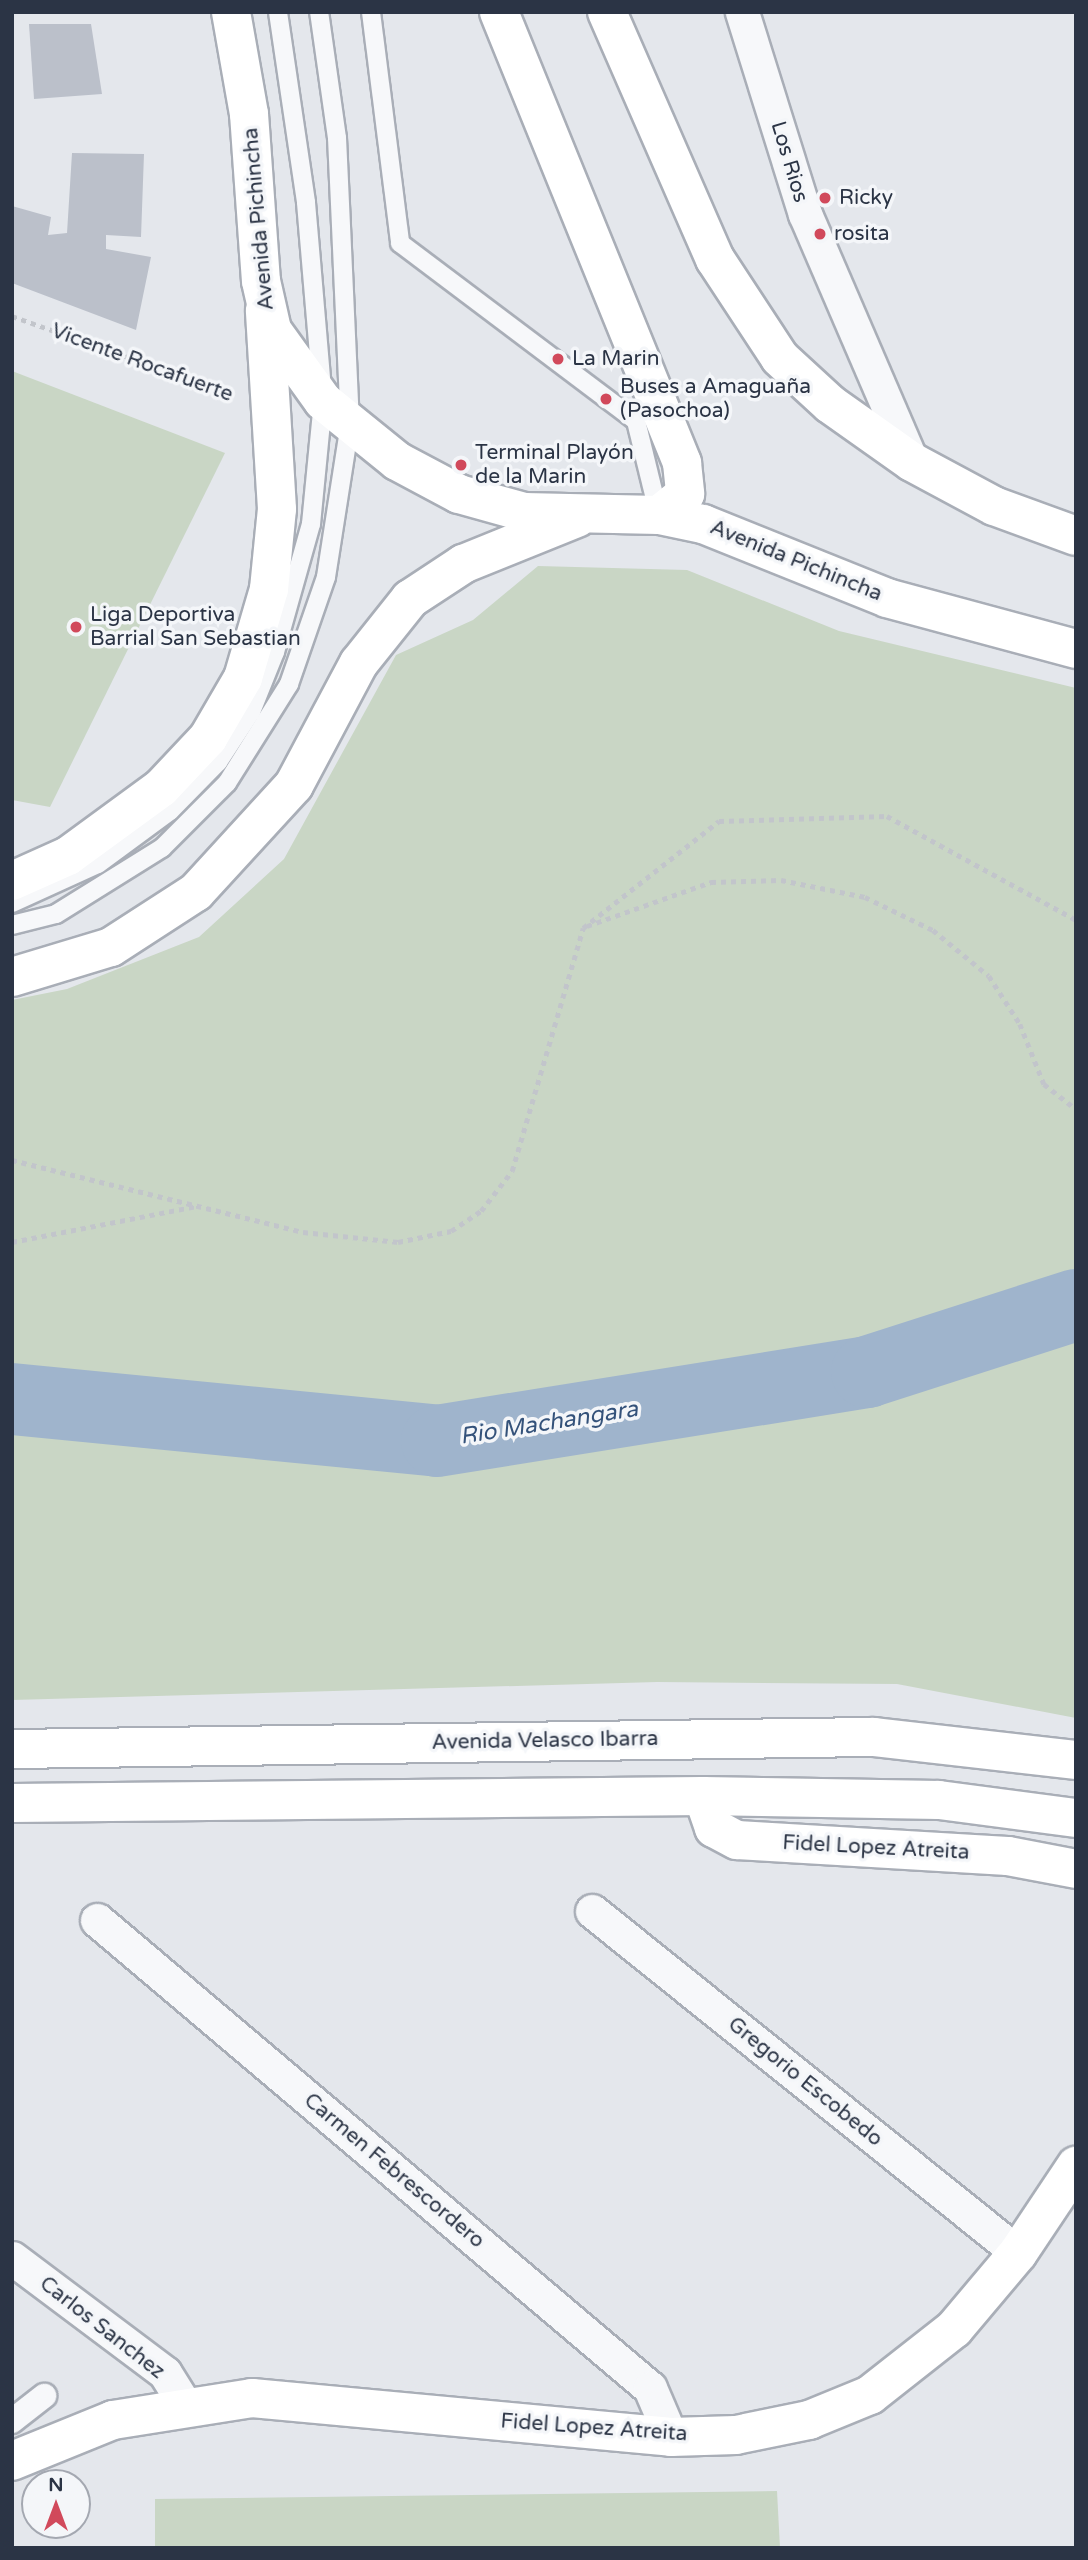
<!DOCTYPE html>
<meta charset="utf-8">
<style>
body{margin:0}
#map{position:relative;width:1088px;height:2560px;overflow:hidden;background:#e4e7ec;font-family:"Varela Round",sans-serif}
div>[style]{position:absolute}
.green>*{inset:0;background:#c9d6c5}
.river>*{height:72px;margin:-36px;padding:0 36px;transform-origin:36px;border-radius:36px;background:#9fb4cc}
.building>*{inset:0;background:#bbc0ca}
.path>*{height:4.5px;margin-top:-2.25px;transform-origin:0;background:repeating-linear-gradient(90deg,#c2c5cb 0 5px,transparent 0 10px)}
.roads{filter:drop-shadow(2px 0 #a9aeb7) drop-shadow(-2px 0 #a9aeb7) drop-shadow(0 2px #a9aeb7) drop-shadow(0 -2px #a9aeb7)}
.service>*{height:18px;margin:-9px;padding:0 9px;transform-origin:9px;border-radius:9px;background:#f7f8fa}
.pedestrian>*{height:24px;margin:-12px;padding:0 12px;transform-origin:12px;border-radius:12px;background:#f7f8fa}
.minor>*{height:33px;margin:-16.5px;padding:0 16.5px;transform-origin:16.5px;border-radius:16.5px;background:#f7f8fa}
.secondary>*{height:38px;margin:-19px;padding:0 19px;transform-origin:19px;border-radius:19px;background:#fff}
.primary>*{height:38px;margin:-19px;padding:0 19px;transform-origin:19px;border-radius:19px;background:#fff}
.dots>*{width:19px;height:19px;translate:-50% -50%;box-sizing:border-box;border:4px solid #f4f6f9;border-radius:50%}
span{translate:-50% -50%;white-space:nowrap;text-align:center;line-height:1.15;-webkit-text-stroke:7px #f4f6f9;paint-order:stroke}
.street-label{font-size:21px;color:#2b3445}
.poi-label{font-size:21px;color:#2b3445}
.left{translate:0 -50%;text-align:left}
.water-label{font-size:23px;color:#34527a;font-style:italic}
.frame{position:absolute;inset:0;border:14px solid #2b3445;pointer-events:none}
.north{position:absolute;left:21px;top:2469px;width:70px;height:70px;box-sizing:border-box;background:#f4f6f9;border:2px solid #a4a8b1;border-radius:50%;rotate:0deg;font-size:19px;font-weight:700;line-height:28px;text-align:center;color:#2b3445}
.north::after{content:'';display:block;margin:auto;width:24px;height:32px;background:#d1495b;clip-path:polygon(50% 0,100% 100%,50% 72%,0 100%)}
</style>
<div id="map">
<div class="green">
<i style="clip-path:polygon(12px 371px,225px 453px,50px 807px,12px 800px)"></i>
<i style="clip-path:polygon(538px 566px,687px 570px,839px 631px,1076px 688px,1076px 1718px,897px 1684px,657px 1682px,12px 1700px,12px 1000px,67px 989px,199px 937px,284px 859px,396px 655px,473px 620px)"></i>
<i style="clip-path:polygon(777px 2491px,780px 2548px,155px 2548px,155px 2499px)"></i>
</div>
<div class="river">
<i style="left:12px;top:1399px;width:427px;rotate:5.6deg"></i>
<i style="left:437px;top:1441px;width:436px;rotate:-9.1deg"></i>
<i style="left:867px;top:1372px;width:219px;rotate:-17.8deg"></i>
</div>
<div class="building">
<i style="clip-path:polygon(29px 24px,91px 24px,102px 94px,34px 99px)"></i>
<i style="clip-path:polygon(72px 153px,144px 154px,141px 237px,106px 235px,106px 249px,151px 257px,136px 330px,12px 283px,12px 206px,51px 217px,48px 235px,67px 233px)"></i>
</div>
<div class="path">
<i style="left:12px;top:316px;width:230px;rotate:19.5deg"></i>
<i style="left:587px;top:926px;width:132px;rotate:-19.5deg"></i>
<i style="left:711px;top:882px;width:70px;rotate:-1.6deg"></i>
<i style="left:781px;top:880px;width:86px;rotate:11.4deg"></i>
<i style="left:865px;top:897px;width:76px;rotate:25.9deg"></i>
<i style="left:933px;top:930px;width:72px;rotate:39.4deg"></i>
<i style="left:989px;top:976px;width:57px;rotate:57.1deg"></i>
<i style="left:1020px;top:1024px;width:65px;rotate:68.2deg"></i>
<i style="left:1044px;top:1084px;width:41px;rotate:38deg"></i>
<i style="left:12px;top:1160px;width:300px;rotate:13.9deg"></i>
<i style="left:303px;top:1232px;width:96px;rotate:6deg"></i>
<i style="left:398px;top:1242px;width:54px;rotate:-11.7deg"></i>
<i style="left:451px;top:1231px;width:36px;rotate:-34deg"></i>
<i style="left:481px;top:1211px;width:51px;rotate:-52.2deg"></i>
<i style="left:512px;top:1171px;width:253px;rotate:-73.7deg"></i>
<i style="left:583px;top:928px;width:173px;rotate:-38.2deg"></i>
<i style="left:719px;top:821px;width:168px;rotate:-1.7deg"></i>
<i style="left:887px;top:816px;width:216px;rotate:28.8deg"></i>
<i style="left:12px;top:1242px;width:188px;rotate:-11deg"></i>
</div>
<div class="roads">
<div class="service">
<i style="left:371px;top:12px;width:233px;rotate:82.8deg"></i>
<i style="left:400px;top:243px;width:296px;rotate:37deg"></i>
<i style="left:636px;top:421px;width:97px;rotate:76.3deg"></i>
<i style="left:12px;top:903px;width:94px;rotate:-24.4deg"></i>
<i style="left:98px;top:864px;width:89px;rotate:-36.4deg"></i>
<i style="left:170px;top:811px;width:69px;rotate:-45.6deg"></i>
<i style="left:218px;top:762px;width:60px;rotate:-56.6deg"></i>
<i style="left:251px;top:712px;width:65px;rotate:-68.2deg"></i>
<i style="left:275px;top:652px;width:133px;rotate:-74.3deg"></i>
<i style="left:311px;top:524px;width:124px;rotate:-84.4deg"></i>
<i style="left:323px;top:401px;width:200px;rotate:-94.9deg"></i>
<i style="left:306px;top:202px;width:192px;rotate:-98.4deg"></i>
<i style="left:12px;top:925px;width:45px;rotate:-14deg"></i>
<i style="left:56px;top:914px;width:125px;rotate:-31.9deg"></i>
<i style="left:162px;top:848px;width:92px;rotate:-45deg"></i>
<i style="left:227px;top:783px;width:117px;rotate:-57.9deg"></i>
<i style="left:289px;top:684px;width:113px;rotate:-70.9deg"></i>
<i style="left:326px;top:577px;width:155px;rotate:-81.1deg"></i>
<i style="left:350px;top:424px;width:286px;rotate:-92.6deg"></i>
<i style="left:337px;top:138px;width:127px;rotate:-98.1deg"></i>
</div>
<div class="pedestrian">
<i style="left:12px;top:2421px;width:41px;rotate:-38deg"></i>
</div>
<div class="minor">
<i style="left:742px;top:12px;width:212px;rotate:72.7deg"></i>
<i style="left:805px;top:214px;width:270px;rotate:66.7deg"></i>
<i style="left:592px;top:1911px;width:546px;rotate:38.76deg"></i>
<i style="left:97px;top:1920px;width:724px;rotate:40.24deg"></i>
<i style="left:650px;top:2388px;width:53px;rotate:66.8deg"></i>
<i style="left:12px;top:2258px;width:191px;rotate:36.9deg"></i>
<i style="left:165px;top:2373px;width:36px;rotate:58deg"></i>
</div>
<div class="secondary">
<i style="left:12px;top:881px;width:61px;rotate:-24.1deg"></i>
<i style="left:68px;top:856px;width:115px;rotate:-36.2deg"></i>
<i style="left:161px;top:788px;width:69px;rotate:-46.8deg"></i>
<i style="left:208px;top:738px;width:69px;rotate:-59.7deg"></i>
<i style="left:243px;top:678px;width:93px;rotate:-73.7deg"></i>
<i style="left:269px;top:589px;width:80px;rotate:-84.3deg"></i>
<i style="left:277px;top:509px;width:199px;rotate:-93.5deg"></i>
<i style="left:12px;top:977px;width:103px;rotate:-16.9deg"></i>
<i style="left:111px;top:947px;width:101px;rotate:-32.9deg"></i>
<i style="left:196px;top:892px;width:145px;rotate:-47.5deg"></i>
<i style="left:294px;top:785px;width:138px;rotate:-62deg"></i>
<i style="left:359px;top:663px;width:82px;rotate:-51.4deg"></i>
<i style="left:410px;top:599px;width:64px;rotate:-33.4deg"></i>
<i style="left:463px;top:564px;width:123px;rotate:-22deg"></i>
<i style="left:703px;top:1796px;width:34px;rotate:71deg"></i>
<i style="left:714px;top:1828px;width:26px;rotate:28deg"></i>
<i style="left:737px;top:1840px;width:271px;rotate:3.4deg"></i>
<i style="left:1008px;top:1856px;width:69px;rotate:10.8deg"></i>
<i style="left:12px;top:2461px;width:109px;rotate:-22.1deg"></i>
<i style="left:113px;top:2420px;width:141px;rotate:-9deg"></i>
<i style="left:252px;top:2398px;width:421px;rotate:5.3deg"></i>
<i style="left:671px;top:2437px;width:65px;rotate:-1.8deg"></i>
<i style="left:736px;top:2435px;width:75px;rotate:-11.6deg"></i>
<i style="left:809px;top:2420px;width:66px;rotate:-22.3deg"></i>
<i style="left:870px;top:2395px;width:107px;rotate:-38.2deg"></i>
<i style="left:954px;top:2329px;width:99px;rotate:-49.9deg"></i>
<i style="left:1018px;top:2253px;width:105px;rotate:-56.3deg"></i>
</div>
<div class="primary">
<i style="left:231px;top:12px;width:104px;rotate:80deg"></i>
<i style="left:249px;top:114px;width:167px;rotate:85.9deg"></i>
<i style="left:261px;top:281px;width:50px;rotate:77.3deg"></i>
<i style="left:272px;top:330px;width:87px;rotate:54.3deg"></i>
<i style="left:323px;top:401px;width:95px;rotate:39deg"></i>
<i style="left:397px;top:461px;width:70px;rotate:28deg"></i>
<i style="left:459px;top:494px;width:67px;rotate:15.5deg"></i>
<i style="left:524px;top:512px;width:135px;rotate:1.3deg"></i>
<i style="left:659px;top:515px;width:45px;rotate:11.6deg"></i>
<i style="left:703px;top:524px;width:198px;rotate:21.9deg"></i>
<i style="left:887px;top:598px;width:196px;rotate:15.1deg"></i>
<i style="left:499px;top:12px;width:487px;rotate:67.9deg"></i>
<i style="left:682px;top:463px;width:31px;rotate:84deg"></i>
<i style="left:685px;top:494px;width:33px;rotate:141deg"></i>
<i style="left:607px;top:12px;width:270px;rotate:66.4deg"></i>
<i style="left:715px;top:259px;width:118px;rotate:56.7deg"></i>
<i style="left:780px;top:358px;width:68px;rotate:42.6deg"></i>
<i style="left:830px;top:404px;width:100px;rotate:35.3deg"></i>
<i style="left:912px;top:462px;width:93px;rotate:28.2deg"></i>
<i style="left:994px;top:506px;width:87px;rotate:20.1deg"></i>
<i style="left:12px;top:1749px;width:862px;rotate:-0.8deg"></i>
<i style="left:874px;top:1737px;width:203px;rotate:6.5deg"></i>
<i style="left:12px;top:1803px;width:691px;rotate:-0.58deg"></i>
<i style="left:703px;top:1796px;width:236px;rotate:1deg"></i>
<i style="left:939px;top:1800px;width:138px;rotate:7.5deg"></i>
</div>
</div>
<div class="dots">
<i style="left:825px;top:198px;background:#d1495b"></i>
<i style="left:820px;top:234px;background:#d1495b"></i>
<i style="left:558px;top:359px;background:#d1495b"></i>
<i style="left:606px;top:399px;background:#d1495b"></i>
<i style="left:461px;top:465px;background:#d1495b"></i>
<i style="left:76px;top:627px;background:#d1495b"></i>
</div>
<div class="street-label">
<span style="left:789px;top:162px;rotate:73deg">Los Rios</span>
<span style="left:259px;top:219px;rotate:-95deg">Avenida Pichincha</span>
<span style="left:142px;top:363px;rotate:20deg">Vicente Rocafuerte</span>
<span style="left:796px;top:561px;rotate:22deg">Avenida Pichincha</span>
<span style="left:545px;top:1741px;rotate:-1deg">Avenida Velasco Ibarra</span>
<span style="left:876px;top:1848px;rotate:3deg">Fidel Lopez Atreita</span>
<span style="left:805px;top:2082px;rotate:39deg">Gregorio Escobedo</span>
<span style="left:394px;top:2171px;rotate:40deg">Carmen Febrescordero</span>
<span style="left:102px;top:2328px;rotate:38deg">Carlos Sanchez</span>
<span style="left:594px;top:2428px;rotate:4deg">Fidel Lopez Atreita</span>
</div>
<div class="poi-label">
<span class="left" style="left:839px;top:198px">Ricky</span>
<span class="left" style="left:834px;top:234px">rosita</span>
<span class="left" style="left:572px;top:359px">La Marin</span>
<span class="left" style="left:620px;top:399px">Buses a Amaguaña<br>(Pasochoa)</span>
<span class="left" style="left:475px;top:465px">Terminal Playón<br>de la Marin</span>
<span class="left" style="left:90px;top:627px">Liga Deportiva<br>Barrial San Sebastian</span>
</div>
<div class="water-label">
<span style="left:549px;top:1423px;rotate:-9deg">Rio Machangara</span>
</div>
<div class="frame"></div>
<div class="north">N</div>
</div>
